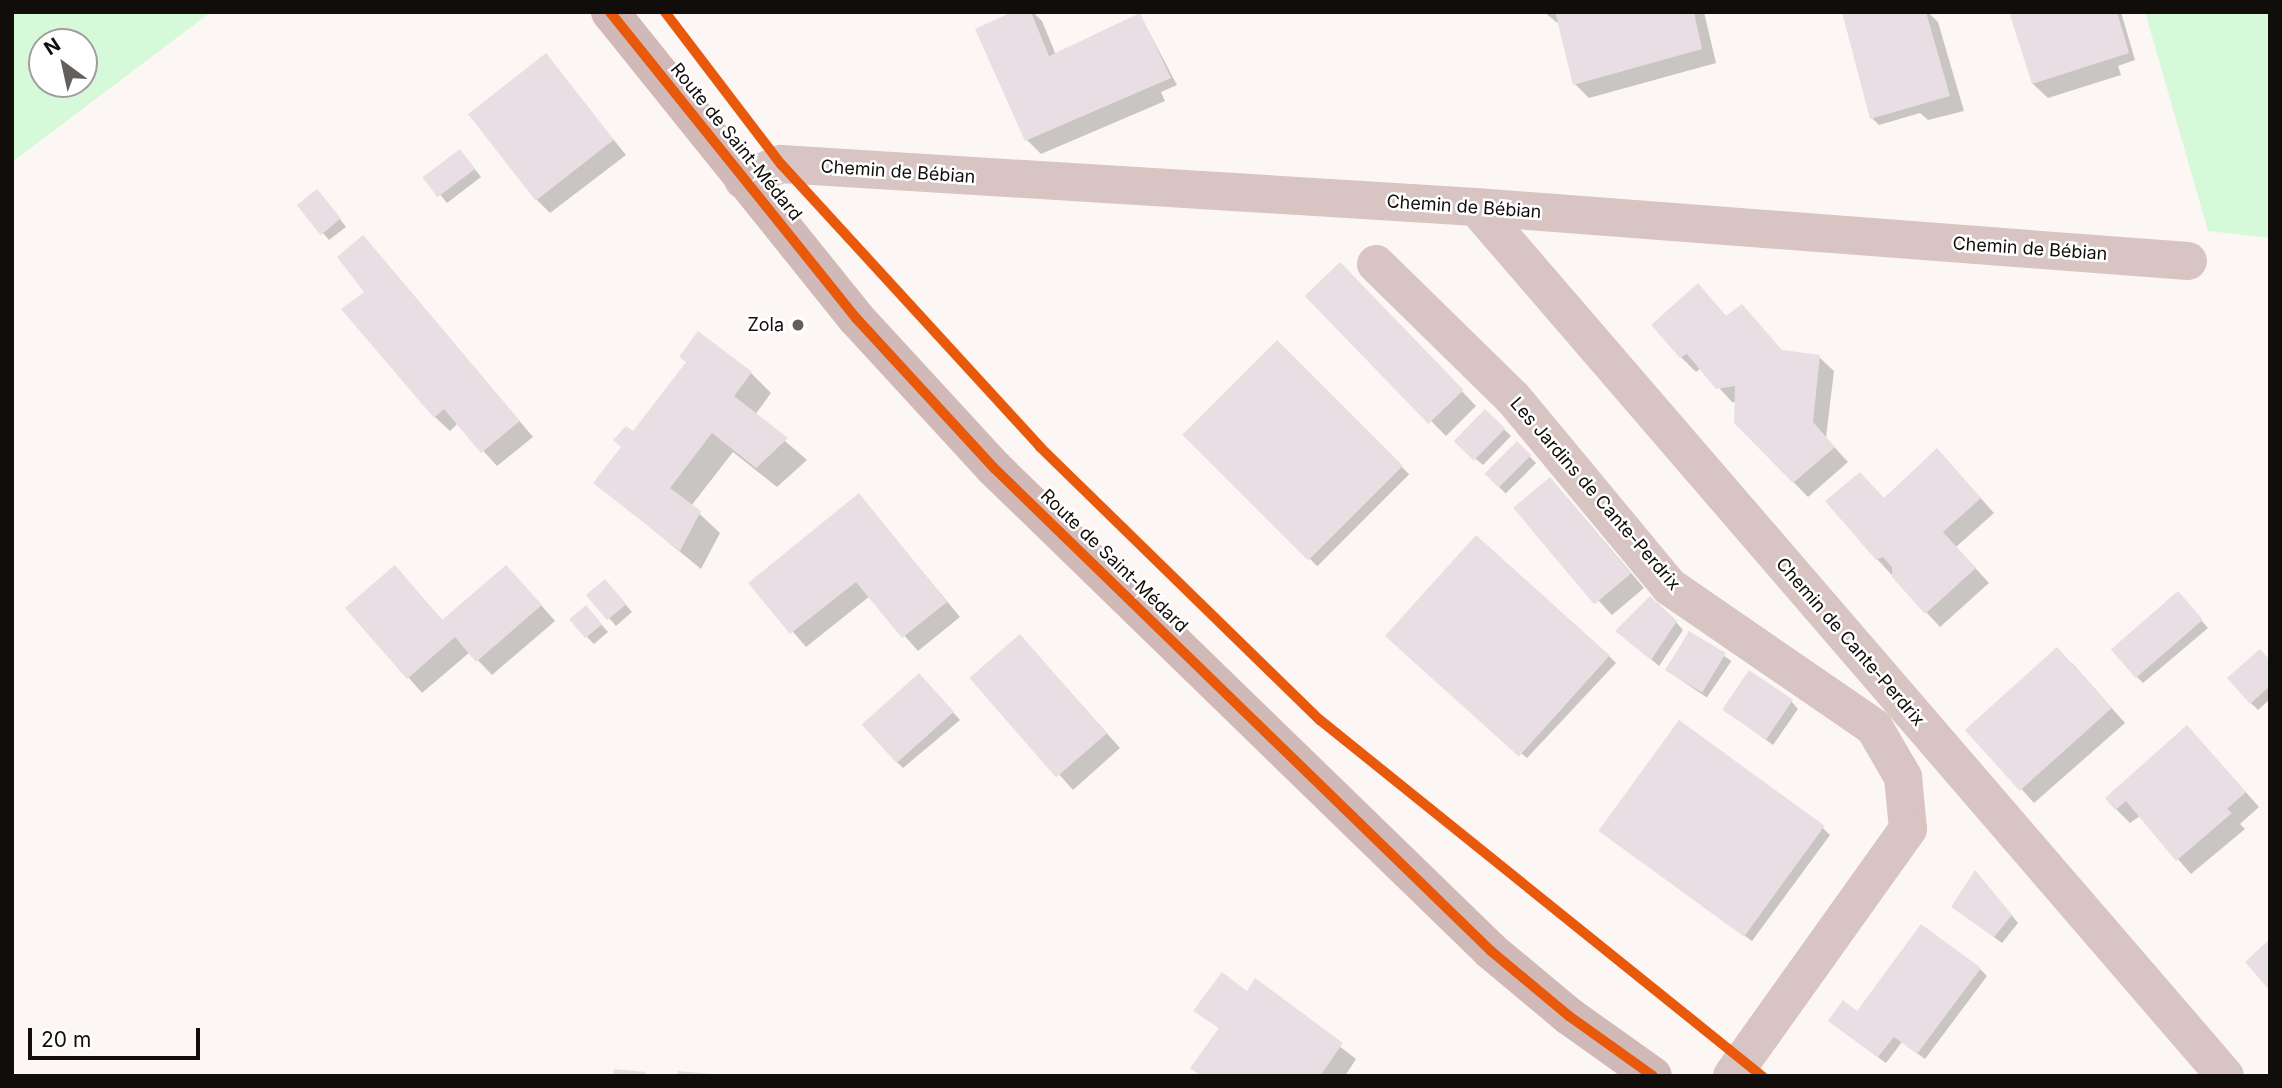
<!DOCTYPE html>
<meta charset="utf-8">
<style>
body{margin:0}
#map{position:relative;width:2282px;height:1088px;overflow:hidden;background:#fcf7f4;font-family:Inter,sans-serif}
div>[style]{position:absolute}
.green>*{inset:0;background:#d6fad9}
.shadow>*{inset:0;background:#0003;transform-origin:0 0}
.building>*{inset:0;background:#e9dee3;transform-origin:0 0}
.street>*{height:38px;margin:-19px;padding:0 19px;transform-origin:19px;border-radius:19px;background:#d8c4c2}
.secondary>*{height:38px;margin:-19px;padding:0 19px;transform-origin:19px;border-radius:19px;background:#d1b9b7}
.cycleway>*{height:10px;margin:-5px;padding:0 5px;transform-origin:5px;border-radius:5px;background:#e8590c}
.dots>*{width:19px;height:19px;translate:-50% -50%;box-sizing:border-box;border:4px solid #fff;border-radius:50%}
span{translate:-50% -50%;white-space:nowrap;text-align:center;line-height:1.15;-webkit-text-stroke:5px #fff;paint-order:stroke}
.street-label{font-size:18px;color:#110d0b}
.poi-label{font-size:18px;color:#110d0b}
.right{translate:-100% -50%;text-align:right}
.frame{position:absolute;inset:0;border:14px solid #110d0b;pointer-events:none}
.north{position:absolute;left:28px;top:28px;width:70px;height:70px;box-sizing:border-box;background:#fff;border:2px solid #a09e9d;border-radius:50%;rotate:327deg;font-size:19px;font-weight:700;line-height:28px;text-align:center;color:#110d0b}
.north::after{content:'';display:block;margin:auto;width:24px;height:32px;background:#635f5d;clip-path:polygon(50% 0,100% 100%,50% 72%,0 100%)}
.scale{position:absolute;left:28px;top:1028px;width:172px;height:32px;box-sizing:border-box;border:4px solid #110d0b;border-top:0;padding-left:9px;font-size:21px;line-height:24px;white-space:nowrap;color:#110d0b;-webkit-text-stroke:5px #fff;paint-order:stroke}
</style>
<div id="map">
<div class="green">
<i style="clip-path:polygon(evenodd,12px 12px,211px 12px,12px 162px,12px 12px,42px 42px,84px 42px,84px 84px,42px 84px,42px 42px)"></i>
<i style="clip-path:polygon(2145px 12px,2270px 12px,2270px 238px,2208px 231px)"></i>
</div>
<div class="shadow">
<i style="clip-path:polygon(1016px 12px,1033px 12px,1042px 21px,1056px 55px,1140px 15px,1177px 85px,1161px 92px,1165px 101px,1041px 154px,1027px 140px)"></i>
<i style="clip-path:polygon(1544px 12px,1704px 12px,1716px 63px,1589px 98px,1575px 84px,1560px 25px)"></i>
<i style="clip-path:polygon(1843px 12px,1928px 12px,1938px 22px,1964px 111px,1928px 120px,1920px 113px,1879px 125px,1872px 118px)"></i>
<i style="clip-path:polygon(2011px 12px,2121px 12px,2135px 60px,2118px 66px,2121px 75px,2048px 98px,2033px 84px)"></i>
<i style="clip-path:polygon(546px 56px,626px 155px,550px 213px,536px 199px)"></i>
<i style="clip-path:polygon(467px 159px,481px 177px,447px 203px,425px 176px)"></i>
<i style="clip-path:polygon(324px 198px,346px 227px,329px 240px,322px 232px)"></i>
<i style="clip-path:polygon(377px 252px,533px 437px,497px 466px,458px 423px,450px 431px,435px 417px,366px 292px)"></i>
<i style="clip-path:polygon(1355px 279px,1476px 406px,1446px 436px,1308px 297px)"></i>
<i style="clip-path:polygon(1698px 285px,1727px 317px,1784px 352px,1819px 357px,1834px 371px,1826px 438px,1848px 462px,1808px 497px,1736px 423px,1737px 402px,1732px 402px,1701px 368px,1696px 372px,1681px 357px)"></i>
<i style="left:1277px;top:342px;width:187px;height:130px;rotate:45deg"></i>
<i style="clip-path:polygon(751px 373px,771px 393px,755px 415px,807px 460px,777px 487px,733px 452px,691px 506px,720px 533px,701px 569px,596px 483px,633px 434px)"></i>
<i style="clip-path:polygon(1485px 411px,1511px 436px,1483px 465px,1463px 448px)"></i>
<i style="left:1517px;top:444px;width:27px;height:43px;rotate:45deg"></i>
<i style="clip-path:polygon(1951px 465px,1994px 513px,1956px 547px,1989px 583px,1940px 627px,1877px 559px,1884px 500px)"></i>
<i style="clip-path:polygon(1564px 494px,1644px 588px,1612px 615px,1598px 600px)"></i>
<i style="clip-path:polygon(859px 495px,960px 617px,918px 651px,870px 596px,806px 647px,751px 583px)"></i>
<i style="clip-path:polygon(395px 567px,443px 621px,520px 581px,555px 621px,492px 675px,470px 652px,422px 693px,348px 608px)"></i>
<i style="clip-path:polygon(612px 589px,632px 612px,616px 626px,609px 618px)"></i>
<i style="clip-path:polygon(2185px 601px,2208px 628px,2143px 683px,2136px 676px)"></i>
<i style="clip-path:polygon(593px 615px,608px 632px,594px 644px,587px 637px)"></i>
<i style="clip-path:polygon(1676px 622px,1683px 630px,1659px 666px,1625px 637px)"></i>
<i style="left:1690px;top:633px;width:50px;height:44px;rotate:34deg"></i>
<i style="clip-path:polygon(1397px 645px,1609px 656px,1616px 663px,1527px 758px)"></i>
<i style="clip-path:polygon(1034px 651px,1120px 748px,1073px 790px,973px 678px)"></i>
<i style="clip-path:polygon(2270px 662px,2270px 699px,2258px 710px,2251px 703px)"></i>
<i style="clip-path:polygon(2072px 663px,2125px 723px,2034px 803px,1967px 729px)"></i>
<i style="clip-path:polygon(926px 682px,960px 720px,903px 768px,896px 761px)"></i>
<i style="clip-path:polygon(1791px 701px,1798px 709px,1773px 745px,1725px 710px)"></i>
<i style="clip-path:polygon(2201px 742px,2259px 807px,2240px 824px,2245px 829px,2191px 874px,2140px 816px,2130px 823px,2116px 809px)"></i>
<i style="clip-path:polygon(1823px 828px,1830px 835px,1752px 941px,1610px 839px)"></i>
<i style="clip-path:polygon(1976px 872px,2018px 923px,2002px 943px,1953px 907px)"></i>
<i style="clip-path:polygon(1980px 969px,1987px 976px,1925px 1059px,1902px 1042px,1886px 1063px,1838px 1028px,1857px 1013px)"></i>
<i style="clip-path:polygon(1255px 981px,1356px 1059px,1345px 1076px,1200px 1076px,1193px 1068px,1220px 1029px,1196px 1010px,1247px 993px)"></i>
</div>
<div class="building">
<i style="clip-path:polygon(1012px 12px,1031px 12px,1049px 56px,1140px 13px,1171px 78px,1025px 141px,975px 29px)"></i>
<i style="clip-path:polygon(1555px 12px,1694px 12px,1702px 49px,1573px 85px)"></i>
<i style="clip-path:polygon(1842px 12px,1926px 12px,1950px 96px,1870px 119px)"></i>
<i style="clip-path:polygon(2009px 12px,2117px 12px,2129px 53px,2032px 84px)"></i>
<i style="left:546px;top:53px;width:110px;height:99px;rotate:52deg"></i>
<i style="left:460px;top:149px;width:25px;height:47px;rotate:53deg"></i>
<i style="left:317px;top:189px;width:38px;height:26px;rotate:51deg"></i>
<i style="clip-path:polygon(363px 235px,520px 421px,481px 453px,444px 409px,434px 418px,341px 309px,364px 292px,337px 257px)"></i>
<i style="left:1340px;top:262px;width:178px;height:49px;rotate:46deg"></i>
<i style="clip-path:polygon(1698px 283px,1726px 316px,1742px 304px,1782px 350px,1820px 355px,1813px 422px,1835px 447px,1793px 483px,1734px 423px,1735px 386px,1716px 389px,1687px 354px,1680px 358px,1651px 325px)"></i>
<i style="clip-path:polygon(698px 331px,752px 372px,734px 396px,788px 438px,756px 468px,712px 433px,670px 488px,701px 511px,680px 551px,593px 483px,621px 447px,613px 440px,626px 426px,633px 431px,686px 362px,679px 357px)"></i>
<i style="left:1277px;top:340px;width:178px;height:134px;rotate:45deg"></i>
<i style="left:1485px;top:409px;width:28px;height:45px;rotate:44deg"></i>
<i style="left:1517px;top:441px;width:20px;height:46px;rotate:45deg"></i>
<i style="clip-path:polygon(1937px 448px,1981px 498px,1943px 532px,1976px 568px,1925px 614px,1892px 577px,1892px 567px,1883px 557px,1876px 560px,1825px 501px,1860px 472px,1884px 498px)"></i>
<i style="left:1550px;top:477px;width:126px;height:48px;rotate:50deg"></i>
<i style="clip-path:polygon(859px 493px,947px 602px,902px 638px,856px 582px,790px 634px,748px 583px)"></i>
<i style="left:1476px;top:535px;width:180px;height:136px;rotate:42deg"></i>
<i style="clip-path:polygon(395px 565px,442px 620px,506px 565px,542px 605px,476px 662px,455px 637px,407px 679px,345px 608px)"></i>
<i style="left:605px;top:579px;width:33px;height:25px;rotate:50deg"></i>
<i style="left:2178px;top:591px;width:38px;height:89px;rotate:49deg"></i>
<i style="clip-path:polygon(1650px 596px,1677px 621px,1651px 660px,1615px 631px)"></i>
<i style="left:586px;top:605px;width:25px;height:22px;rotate:50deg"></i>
<i style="left:1689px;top:631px;width:43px;height:46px;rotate:31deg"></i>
<i style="left:1020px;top:634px;width:132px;height:67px;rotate:49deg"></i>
<i style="left:2057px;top:647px;width:82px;height:124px;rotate:48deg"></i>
<i style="clip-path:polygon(2260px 649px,2270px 660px,2270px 686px,2250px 704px,2227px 678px)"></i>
<i style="left:1749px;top:670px;width:53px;height:48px;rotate:34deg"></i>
<i style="left:919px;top:673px;width:52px;height:77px;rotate:48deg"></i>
<i style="left:1679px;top:720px;width:180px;height:137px;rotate:36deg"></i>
<i style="clip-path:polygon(2187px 725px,2246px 792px,2227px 809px,2232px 813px,2176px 861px,2126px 801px,2115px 810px,2105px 798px)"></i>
<i style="clip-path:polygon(1975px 870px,2012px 915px,1994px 937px,1951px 907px)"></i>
<i style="clip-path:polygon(1921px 924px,1981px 968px,1917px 1054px,1894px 1037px,1878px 1057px,1828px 1021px,1843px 1000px,1857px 1011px)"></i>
<i style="clip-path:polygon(2270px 939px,2270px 991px,2245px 962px)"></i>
<i style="clip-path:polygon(1222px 972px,1247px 991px,1255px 978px,1343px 1043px,1320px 1076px,1201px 1076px,1190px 1068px,1219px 1028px,1193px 1011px)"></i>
<i style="clip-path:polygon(614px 1069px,646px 1072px,646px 1076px,613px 1076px)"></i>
<i style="clip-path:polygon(678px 1071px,713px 1074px,713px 1076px,677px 1076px)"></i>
</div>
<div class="street">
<i style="left:743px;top:180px;width:41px;rotate:-22.8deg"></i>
<i style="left:781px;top:164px;width:696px;rotate:3.54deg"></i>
<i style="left:1476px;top:207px;width:714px;rotate:4.34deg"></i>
<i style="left:1476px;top:207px;width:1147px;rotate:49.24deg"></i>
<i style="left:1376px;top:264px;width:192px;rotate:44.4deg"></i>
<i style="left:1513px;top:398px;width:246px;rotate:50.3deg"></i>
<i style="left:1670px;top:587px;width:247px;rotate:34.5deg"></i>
<i style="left:1874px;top:727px;width:58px;rotate:59.9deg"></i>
<i style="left:1903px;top:777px;width:52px;rotate:84.5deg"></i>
<i style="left:1908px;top:829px;width:303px;rotate:125.5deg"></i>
</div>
<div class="secondary">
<i style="left:610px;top:12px;width:393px;rotate:51.2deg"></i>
<i style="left:856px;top:318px;width:204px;rotate:47.4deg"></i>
<i style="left:994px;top:468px;width:693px;rotate:44.18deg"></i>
<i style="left:1491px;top:951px;width:102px;rotate:39.8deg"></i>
<i style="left:1569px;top:1016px;width:103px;rotate:35.5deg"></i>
</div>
<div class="cycleway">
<i style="left:610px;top:12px;width:393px;rotate:51.2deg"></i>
<i style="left:856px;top:318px;width:204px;rotate:47.4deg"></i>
<i style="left:994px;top:468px;width:693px;rotate:44.18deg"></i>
<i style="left:1491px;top:951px;width:102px;rotate:39.8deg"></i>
<i style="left:1569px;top:1016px;width:103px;rotate:35.5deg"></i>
<i style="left:665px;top:12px;width:191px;rotate:52.7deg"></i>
<i style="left:781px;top:164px;width:384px;rotate:47.5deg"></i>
<i style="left:1040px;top:447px;width:391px;rotate:44.3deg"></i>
<i style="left:1320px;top:720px;width:568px;rotate:38.85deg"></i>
</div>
<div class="dots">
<i style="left:798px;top:325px;background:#635f5d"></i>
</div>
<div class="street-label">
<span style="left:736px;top:142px;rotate:51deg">Route de Saint-Médard</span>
<span style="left:898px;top:172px;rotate:4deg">Chemin de Bébian</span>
<span style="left:1464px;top:207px;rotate:4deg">Chemin de Bébian</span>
<span style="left:2030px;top:249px;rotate:4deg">Chemin de Bébian</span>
<span style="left:1595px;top:494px;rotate:49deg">Les Jardins de Cante-Perdrix</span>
<span style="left:1114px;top:561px;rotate:44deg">Route de Saint-Médard</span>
<span style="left:1850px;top:642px;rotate:49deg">Chemin de Cante-Perdrix</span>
</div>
<div class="poi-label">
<span class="right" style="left:784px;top:325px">Zola</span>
</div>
<div class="frame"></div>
<div class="north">N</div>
<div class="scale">20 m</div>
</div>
